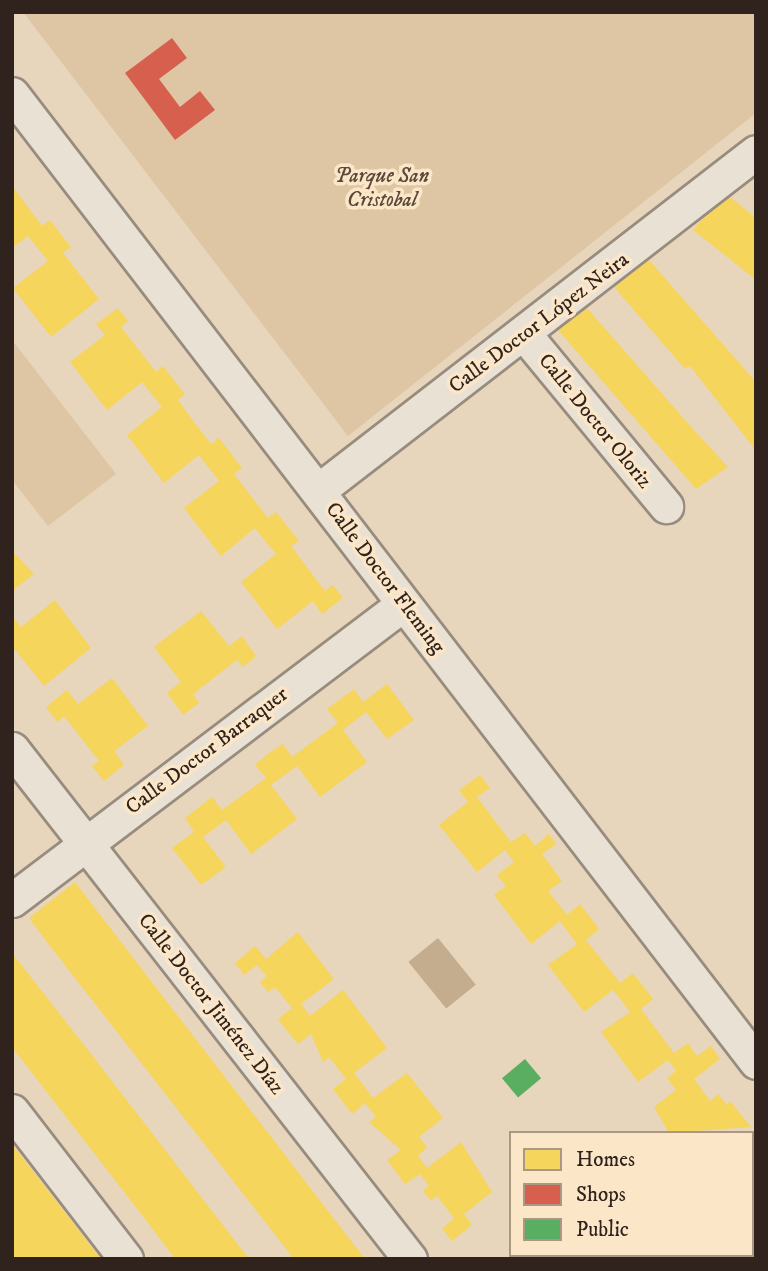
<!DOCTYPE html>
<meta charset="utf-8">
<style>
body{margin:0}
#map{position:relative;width:768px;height:1271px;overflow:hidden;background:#e7d5bc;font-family:"IM FELL DW Pica",serif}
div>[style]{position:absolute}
.green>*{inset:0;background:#dec6a5}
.water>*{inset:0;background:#c4ac8e;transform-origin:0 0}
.homes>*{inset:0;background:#f6d55c}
.shops>*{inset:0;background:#d6604d}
.public>*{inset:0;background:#5aae61;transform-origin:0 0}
.roads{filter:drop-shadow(2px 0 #988c7e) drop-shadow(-2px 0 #988c7e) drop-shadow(0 2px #988c7e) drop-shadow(0 -2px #988c7e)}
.street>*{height:33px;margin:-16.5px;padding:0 16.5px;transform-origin:16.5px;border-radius:16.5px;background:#eae1d5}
span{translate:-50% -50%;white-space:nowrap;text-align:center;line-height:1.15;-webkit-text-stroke:7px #fbe6c8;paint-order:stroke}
.park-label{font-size:21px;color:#5a483a;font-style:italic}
.street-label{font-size:21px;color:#30231d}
.frame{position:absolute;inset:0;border:14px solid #30231d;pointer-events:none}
.legend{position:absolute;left:509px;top:1131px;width:245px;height:126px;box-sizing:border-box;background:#fbe6c8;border:2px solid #aa9884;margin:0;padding:9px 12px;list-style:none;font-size:21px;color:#30231d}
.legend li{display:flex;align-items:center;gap:14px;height:35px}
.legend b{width:35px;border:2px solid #aa9884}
</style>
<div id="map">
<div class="green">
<i style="clip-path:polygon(23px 12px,756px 12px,756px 113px,348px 436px)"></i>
<i style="clip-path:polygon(12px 340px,116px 474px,48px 526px,12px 480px)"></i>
</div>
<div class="water">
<i style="left:438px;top:938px;width:60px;height:38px;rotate:51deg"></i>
</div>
<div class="homes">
<i style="clip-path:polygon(12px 186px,42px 226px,50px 220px,60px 233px,71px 247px,63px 253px,99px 299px,51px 337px,13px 288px,48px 261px,28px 236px,12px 248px)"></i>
<i style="clip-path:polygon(725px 193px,756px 218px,756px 280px,693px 230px)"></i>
<i style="clip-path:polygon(649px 260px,756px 382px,754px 448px,690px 366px,685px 369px,614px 287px)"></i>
<i style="clip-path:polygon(118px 308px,128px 321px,121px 327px,156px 372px,163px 366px,173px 379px,185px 394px,178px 400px,194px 422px,211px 444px,219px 438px,242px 468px,234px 474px,268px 518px,276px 512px,299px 541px,291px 546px,325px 591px,333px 585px,343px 598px,322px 614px,313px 601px,277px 629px,241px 582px,276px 554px,266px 542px,255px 528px,221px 556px,184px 508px,219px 481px,199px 455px,164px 483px,127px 435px,162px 407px,142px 382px,107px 410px,70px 362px,105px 335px,96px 324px)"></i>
<i style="clip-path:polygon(587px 308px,693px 429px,728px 467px,696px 489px,558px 330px)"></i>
<i style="clip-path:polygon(12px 551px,34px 574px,12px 591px)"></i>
<i style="clip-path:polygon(55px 600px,91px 648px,44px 686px,12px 646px,12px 616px,21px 627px)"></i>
<i style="clip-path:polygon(201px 611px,229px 646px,242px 636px,256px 656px,243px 667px,237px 660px,193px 694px,199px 703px,183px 715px,167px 693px,181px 682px,154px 647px)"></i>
<i style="clip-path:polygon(112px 678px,148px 726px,114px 751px,124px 765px,104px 781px,92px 766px,99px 761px,64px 716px,57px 722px,46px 707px,67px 690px,78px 704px)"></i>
<i style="clip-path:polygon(387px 684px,414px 720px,387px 739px,366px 712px,343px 730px,367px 762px,320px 797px,297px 766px,271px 785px,297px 819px,251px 854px,226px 820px,203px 837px,226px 867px,201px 885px,172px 848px,194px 832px,185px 818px,212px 797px,222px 810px,266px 778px,255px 765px,269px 753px,283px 744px,292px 757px,338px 723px,327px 709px,354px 689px,363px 702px)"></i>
<i style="clip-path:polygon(480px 775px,490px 788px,477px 797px,511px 842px,525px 833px,535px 846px,549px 834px,556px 844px,542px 854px,562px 881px,548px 891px,567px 915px,580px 904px,599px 929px,586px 940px,620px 983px,633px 973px,653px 999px,641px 1009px,674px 1053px,688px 1043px,697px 1056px,711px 1046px,720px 1059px,694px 1079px,710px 1101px,718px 1094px,727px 1105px,731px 1102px,751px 1127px,669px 1133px,654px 1107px,676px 1090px,667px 1078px,676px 1071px,668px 1060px,638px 1082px,601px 1032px,630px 1012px,622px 1001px,613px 990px,584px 1012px,548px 965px,577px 944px,560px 921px,531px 944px,494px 895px,506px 886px,497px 875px,514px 862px,505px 850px,477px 872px,439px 825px,468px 802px,459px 790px)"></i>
<i style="clip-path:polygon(75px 882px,111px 929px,365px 1259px,294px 1259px,46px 941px,29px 918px)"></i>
<i style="clip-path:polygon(298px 932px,334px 979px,301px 1004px,310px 1016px,343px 990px,387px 1048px,354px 1073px,364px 1086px,373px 1098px,407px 1073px,443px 1118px,419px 1137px,427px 1147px,418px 1156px,427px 1168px,461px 1142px,492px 1192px,464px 1214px,472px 1225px,452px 1241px,442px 1229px,454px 1218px,437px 1196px,431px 1201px,423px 1191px,429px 1186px,420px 1174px,405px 1184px,387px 1160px,401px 1150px,369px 1122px,376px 1117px,365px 1103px,352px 1114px,333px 1089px,346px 1079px,329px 1057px,323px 1062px,311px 1034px,298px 1044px,288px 1032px,278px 1019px,292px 1008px,275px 987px,268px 992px,260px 982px,267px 976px,257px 965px,244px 975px,235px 963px,255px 946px,266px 959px)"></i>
<i style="clip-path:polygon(12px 953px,88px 1050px,249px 1259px,175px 1259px,145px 1219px,12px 1047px)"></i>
<i style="clip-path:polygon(12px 1144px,101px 1259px,12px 1259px)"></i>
</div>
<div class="shops">
<i style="clip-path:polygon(172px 38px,187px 58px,159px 79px,180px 107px,200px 91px,215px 110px,175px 140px,125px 73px)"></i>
</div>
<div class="public">
<i style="left:525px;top:1059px;width:25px;height:30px;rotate:50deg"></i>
</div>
<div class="roads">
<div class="street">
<i style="left:12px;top:94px;width:1221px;rotate:52.45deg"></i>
<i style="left:525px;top:335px;width:222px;rotate:50.5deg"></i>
<i style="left:319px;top:490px;width:552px;rotate:-37.72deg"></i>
<i style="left:12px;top:749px;width:647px;rotate:52.03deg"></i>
<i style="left:12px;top:900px;width:490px;rotate:-37.1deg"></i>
<i style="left:12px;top:1111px;width:187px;rotate:52.4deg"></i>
<i style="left:752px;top:1201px;width:4px;rotate:-27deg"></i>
<i style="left:588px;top:1259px;width:11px;rotate:-22deg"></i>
</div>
</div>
<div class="park-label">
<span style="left:382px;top:188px">Parque San<br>Cristobal</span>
</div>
<div class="street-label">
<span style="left:539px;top:323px;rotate:-37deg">Calle Doctor López Neira</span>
<span style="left:595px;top:421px;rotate:51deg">Calle Doctor Oloriz</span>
<span style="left:385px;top:578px;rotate:53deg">Calle Doctor Fleming</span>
<span style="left:207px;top:751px;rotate:-37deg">Calle Doctor Barraquer</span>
<span style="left:211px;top:1004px;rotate:52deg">Calle Doctor Jiménez Díaz</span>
</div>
<div class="frame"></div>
<ul class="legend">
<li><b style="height:19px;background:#f6d55c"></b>Homes</li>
<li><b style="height:19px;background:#d6604d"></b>Shops</li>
<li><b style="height:19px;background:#5aae61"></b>Public</li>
</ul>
</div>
